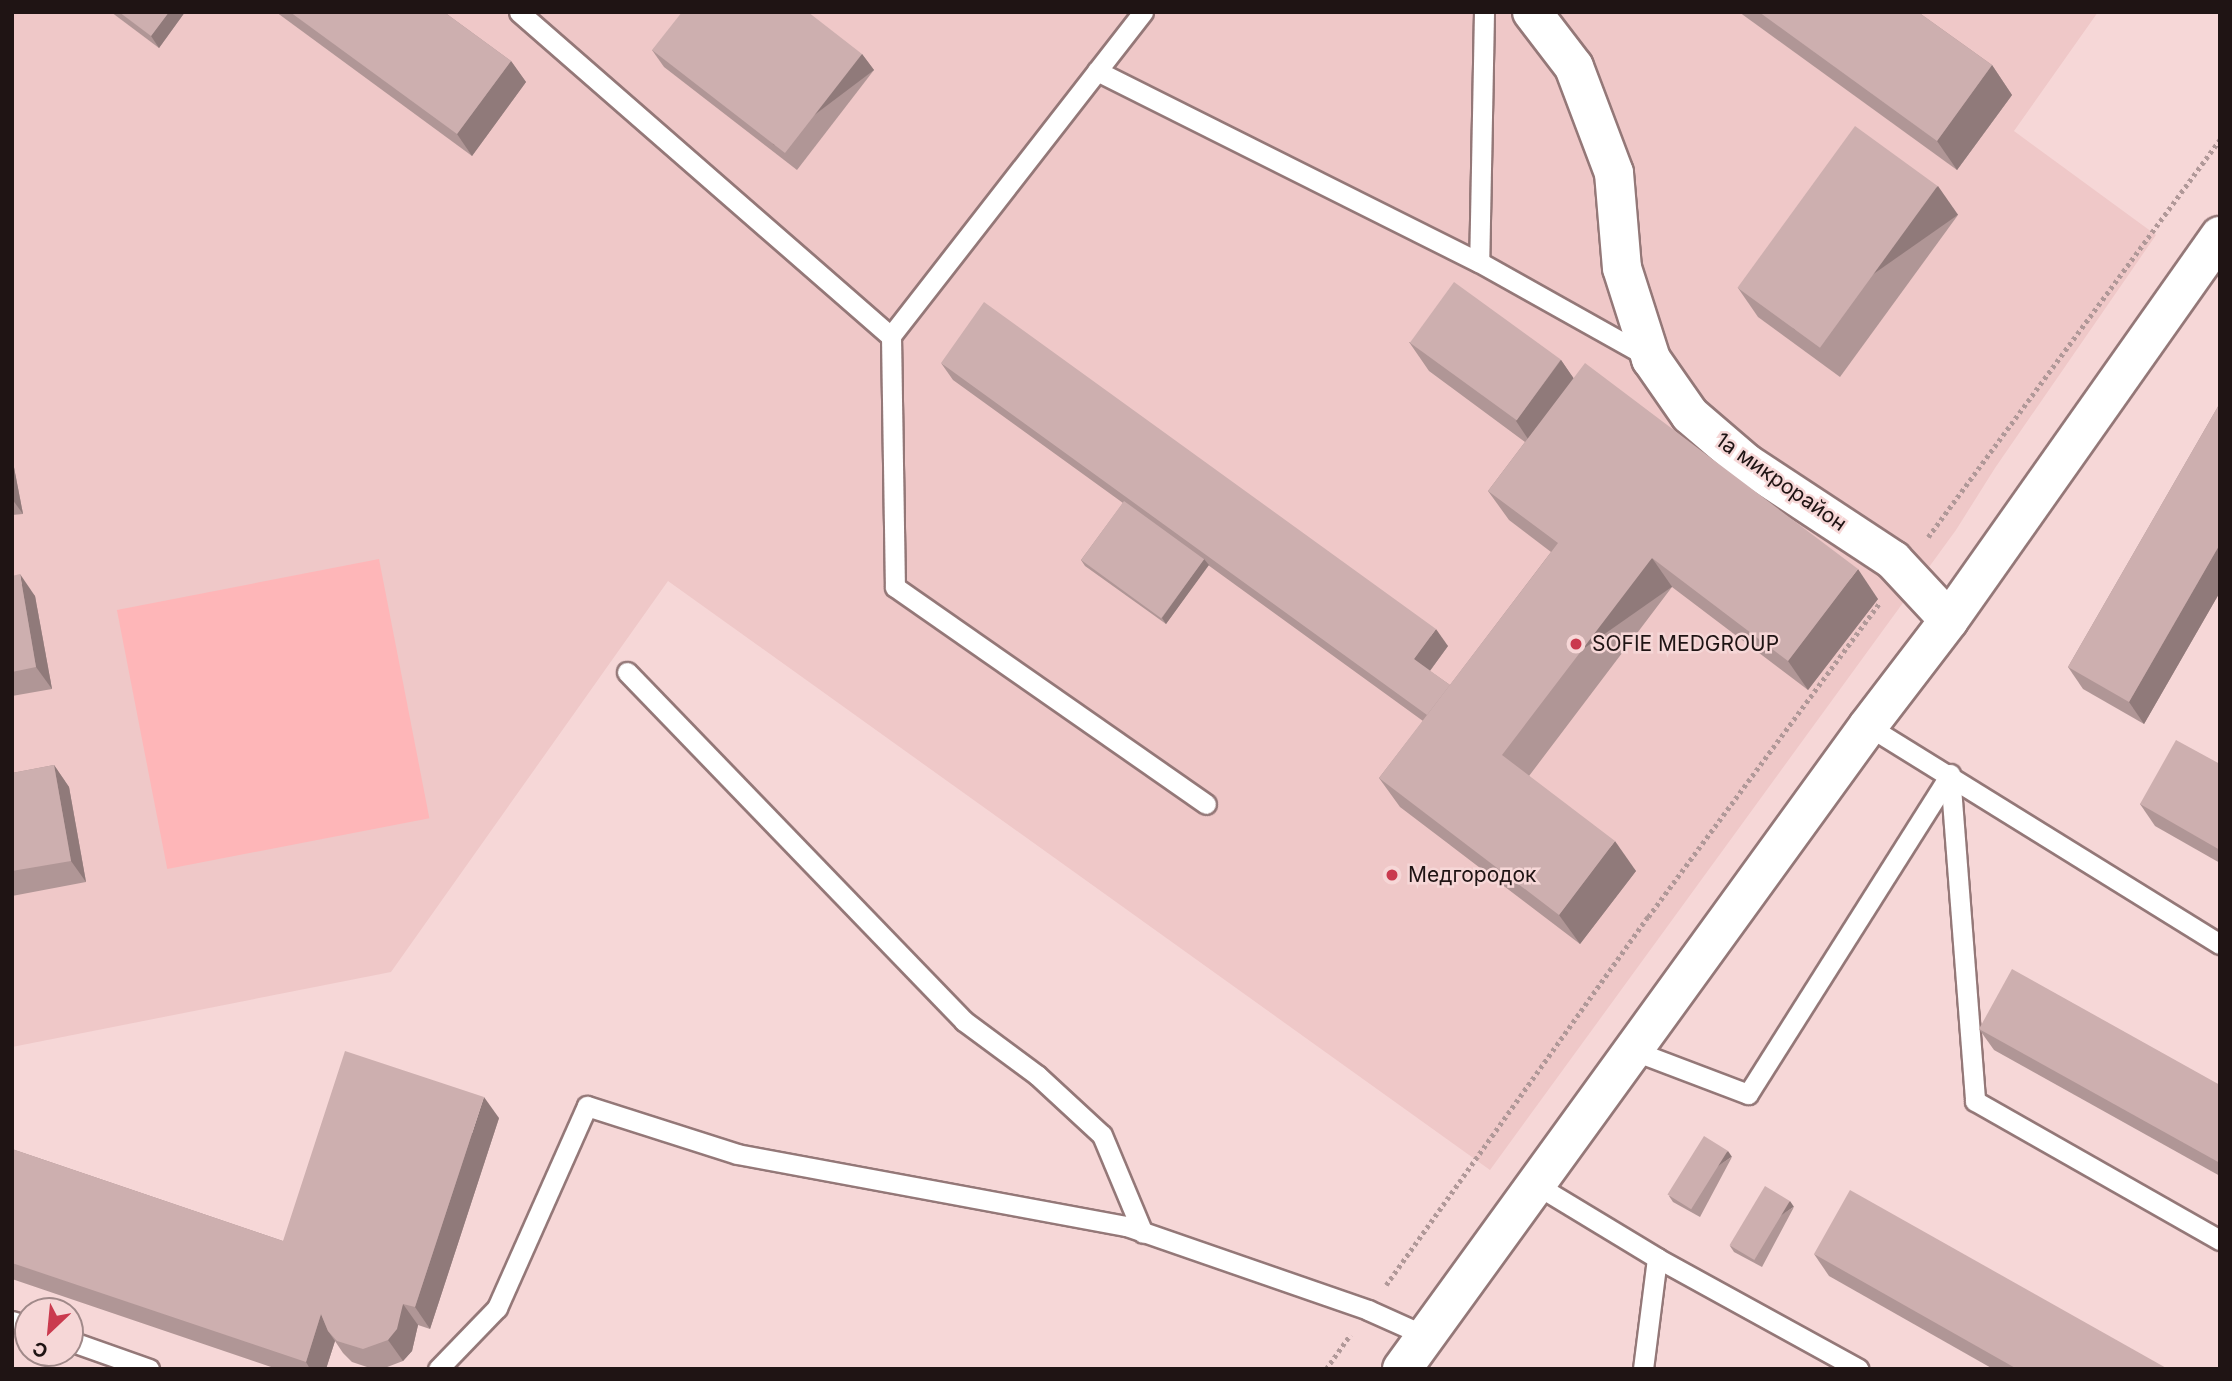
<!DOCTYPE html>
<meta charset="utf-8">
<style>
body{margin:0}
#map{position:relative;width:2232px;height:1381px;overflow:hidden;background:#f6d7d7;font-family:Inter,sans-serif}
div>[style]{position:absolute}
.built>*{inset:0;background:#efc8c8}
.green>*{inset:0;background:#feb6b8;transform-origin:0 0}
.path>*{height:4.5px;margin-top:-2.25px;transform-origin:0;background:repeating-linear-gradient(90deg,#b09898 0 3.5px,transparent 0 7px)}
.roads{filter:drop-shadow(2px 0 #947878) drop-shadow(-2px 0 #947878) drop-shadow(0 2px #947878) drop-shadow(0 -2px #947878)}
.service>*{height:19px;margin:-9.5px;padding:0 9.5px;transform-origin:9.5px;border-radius:9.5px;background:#fff}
.minor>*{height:38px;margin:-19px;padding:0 19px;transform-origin:19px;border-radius:19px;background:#fff}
.tertiary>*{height:38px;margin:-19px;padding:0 19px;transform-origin:19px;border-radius:19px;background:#fff}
.wall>*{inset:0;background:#b09696}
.shaded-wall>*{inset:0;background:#907a7a;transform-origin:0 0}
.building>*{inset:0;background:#cdafaf;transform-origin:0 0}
.dots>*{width:19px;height:19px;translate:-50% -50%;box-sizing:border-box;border:4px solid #f6d7d7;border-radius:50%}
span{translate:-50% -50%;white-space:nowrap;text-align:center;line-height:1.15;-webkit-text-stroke:5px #f6d7d7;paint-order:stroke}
.street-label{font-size:21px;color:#1f1414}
.poi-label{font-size:21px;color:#1f1414}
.left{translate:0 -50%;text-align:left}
.frame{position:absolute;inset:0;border:14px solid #1f1414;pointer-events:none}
.north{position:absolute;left:14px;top:1297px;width:70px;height:70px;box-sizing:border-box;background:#f6d7d7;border:2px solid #a08989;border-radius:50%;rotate:206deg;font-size:19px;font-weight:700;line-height:28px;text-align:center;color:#1f1414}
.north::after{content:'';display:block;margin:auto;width:24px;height:32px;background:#ca3a4e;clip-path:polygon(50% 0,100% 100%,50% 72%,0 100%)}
</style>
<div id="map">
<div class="built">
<i style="clip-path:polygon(12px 12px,2098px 12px,2014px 131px,2156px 235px,1995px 468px,1956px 530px,1490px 1170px,668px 581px,391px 972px,12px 1047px)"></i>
</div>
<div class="green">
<i style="left:379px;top:559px;width:264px;height:267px;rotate:79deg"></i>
</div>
<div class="path">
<i style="left:1928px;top:537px;width:493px;rotate:-53.7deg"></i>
<i style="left:1386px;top:1285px;width:452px;rotate:-54.6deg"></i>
<i style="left:1648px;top:917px;width:389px;rotate:-53.6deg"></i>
<i style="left:1326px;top:1369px;width:42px;rotate:-54.8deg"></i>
</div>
<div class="roads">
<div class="service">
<i style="left:519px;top:12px;width:493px;rotate:41.1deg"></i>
<i style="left:1143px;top:12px;width:410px;rotate:127.9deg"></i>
<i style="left:891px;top:336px;width:251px;rotate:89.1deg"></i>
<i style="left:895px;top:587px;width:379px;rotate:34.9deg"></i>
<i style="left:1484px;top:12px;width:250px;rotate:91.1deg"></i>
<i style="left:1479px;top:262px;width:194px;rotate:29.3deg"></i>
<i style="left:1097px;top:71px;width:427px;rotate:26.6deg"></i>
<i style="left:627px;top:672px;width:485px;rotate:46deg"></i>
<i style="left:964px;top:1021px;width:91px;rotate:36.5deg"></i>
<i style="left:1037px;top:1075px;width:88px;rotate:42.7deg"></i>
<i style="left:1102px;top:1135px;width:106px;rotate:67.3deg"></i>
<i style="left:1868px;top:726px;width:414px;rotate:31.8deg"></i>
<i style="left:1950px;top:774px;width:328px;rotate:85.6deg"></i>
<i style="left:1975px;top:1101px;width:282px;rotate:29.6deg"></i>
<i style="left:1632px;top:1050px;width:124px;rotate:20.8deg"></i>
<i style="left:1748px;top:1094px;width:378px;rotate:-57.7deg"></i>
<i style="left:1535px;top:1184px;width:143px;rotate:31.2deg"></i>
<i style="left:1657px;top:1258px;width:230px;rotate:28.8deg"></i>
<i style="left:12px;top:1321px;width:17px;rotate:17deg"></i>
<i style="left:70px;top:1341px;width:84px;rotate:19.5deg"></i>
<i style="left:438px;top:1369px;width:85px;rotate:-46deg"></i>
<i style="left:497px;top:1308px;width:221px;rotate:-66deg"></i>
<i style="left:587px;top:1106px;width:157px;rotate:17.7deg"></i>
<i style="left:737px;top:1154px;width:396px;rotate:10.5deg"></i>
<i style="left:1126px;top:1226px;width:256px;rotate:19.1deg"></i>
<i style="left:1368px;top:1310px;width:64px;rotate:24.1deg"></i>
<i style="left:1643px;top:1369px;width:112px;rotate:-82.8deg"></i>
</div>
<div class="minor">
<i style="left:1532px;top:12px;width:69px;rotate:52.6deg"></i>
<i style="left:1574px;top:67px;width:113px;rotate:69.3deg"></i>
<i style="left:1614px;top:173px;width:95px;rotate:85.2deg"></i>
<i style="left:1622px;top:268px;width:96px;rotate:72.3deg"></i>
<i style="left:1651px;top:359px;width:68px;rotate:55.1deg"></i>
<i style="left:1690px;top:415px;width:74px;rotate:40.6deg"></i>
<i style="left:1746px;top:463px;width:176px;rotate:33.4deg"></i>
<i style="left:1893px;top:560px;width:82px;rotate:47deg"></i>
</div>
<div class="tertiary">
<i style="left:1402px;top:1369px;width:794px;rotate:-54.07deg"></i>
<i style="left:1868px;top:726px;width:133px;rotate:-52.6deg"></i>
<i style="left:1949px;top:620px;width:470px;rotate:-54.8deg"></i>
</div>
</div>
<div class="wall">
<i style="clip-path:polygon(111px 12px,185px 12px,159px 48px)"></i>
<i style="clip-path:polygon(276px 12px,444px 12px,511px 61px,526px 82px,472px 156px)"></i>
<i style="clip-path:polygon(1739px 12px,1918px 12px,1992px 65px,2012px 95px,1957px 170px)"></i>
<i style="clip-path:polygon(652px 50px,862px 54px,874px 70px,797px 170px,664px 67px)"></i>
<i style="clip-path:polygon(1958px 215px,1840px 377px,1758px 317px,1738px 288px)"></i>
<i style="clip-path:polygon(1409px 342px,1561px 360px,1574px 379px,1878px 599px,1808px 690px,1672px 587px,1529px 776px,1636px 871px,1580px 944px,1400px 807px,1379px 778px,1423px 721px,1208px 565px,1166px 624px,1085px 566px,1081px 560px,1123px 503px,953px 380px,941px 363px,1448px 646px,1430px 671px,1450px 685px,1551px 552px,1509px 520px,1488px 491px,1525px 442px,1429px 371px)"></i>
<i style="clip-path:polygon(2220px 403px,2220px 592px,2144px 724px,2083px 689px,2068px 667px)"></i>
<i style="clip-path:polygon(12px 457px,23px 514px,12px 515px)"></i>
<i style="clip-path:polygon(12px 576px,35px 596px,52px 689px,12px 696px)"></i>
<i style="clip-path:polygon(2220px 764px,2220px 863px,2155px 826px,2140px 804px)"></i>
<i style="clip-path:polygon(54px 765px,69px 787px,86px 882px,12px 896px,12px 773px)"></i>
<i style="clip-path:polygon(1979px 1029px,2220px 1085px,2220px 1176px,1994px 1050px)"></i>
<i style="clip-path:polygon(499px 1118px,430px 1329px,418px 1325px,412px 1351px,403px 1361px,382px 1369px,373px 1369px,352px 1362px,343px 1353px,335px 1341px,326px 1369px,277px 1369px,12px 1279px,12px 1149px,283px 1241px)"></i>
<i style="clip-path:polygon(1732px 1157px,1700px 1217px,1673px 1202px,1669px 1196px)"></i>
<i style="clip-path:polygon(1794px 1207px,1762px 1267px,1734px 1252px,1730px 1246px)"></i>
<i style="clip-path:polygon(1814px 1254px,2168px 1369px,1993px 1369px,1829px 1276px)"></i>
</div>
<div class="shaded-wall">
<i style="clip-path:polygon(169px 12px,185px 12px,159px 48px,151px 36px)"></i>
<i style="left:862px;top:54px;width:20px;height:125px;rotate:53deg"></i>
<i style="clip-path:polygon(511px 61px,526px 82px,472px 156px,457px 134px)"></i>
<i style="clip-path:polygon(1992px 65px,2012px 95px,1957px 170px,1937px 141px)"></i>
<i style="left:1938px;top:186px;width:35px;height:200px;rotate:55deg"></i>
<i style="clip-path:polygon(1561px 360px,1581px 389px,1536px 451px,1516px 421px)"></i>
<i style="clip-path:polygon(12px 457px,23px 514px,12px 499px)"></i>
<i style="clip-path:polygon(2220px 544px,2220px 592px,2144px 724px,2129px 702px)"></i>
<i style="left:1652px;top:558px;width:35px;height:248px;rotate:55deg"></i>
<i style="clip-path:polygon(1204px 559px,1209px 565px,1166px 624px,1162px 618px)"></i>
<i style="clip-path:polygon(1858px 569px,1878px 599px,1808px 690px,1788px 661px)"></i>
<i style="clip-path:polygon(20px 574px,35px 596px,52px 689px,36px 667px)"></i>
<i style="clip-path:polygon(1436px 629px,1448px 646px,1426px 676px,1414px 659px)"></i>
<i style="clip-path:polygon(54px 765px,69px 787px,86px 882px,71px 861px)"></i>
<i style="clip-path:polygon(1615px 841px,1636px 871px,1580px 944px,1559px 915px)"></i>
<i style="clip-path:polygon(484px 1097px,499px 1118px,430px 1329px,415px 1307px)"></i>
<i style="left:1728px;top:1151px;width:7px;height:68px;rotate:56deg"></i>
<i style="left:1790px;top:1201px;width:7px;height:68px;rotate:56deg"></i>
<i style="clip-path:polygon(403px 1304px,418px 1325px,412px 1351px,403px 1361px,388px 1340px)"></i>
<i style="clip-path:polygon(321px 1314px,328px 1331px,335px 1341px,326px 1369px,310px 1369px,306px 1362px)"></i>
</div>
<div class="building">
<i style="clip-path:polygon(119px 12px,169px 12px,151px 36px)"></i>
<i style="clip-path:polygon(290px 12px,444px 12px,511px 61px,457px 134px)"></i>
<i style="clip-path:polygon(682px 12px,808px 12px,862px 54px,785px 153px,652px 50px)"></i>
<i style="clip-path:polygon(1759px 12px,1918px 12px,1992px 65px,1937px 141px)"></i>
<i style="left:1855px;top:126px;width:102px;height:200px;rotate:36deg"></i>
<i style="left:1454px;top:282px;width:132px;height:75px;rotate:36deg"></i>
<i style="clip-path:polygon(984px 302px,1436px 629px,1414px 659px,1450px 685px,1427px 715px,941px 363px)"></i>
<i style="clip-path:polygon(1585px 363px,1858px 569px,1788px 661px,1652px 558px,1502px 755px,1615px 841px,1559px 915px,1379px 778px,1558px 543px,1488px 491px)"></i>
<i style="clip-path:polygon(2220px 403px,2220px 544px,2129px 702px,2068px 667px)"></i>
<i style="left:1124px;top:501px;width:99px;height:73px;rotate:36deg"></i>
<i style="clip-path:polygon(20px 574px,36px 667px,12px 672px,12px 576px)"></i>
<i style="clip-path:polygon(2176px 740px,2220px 764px,2220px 850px,2140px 804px)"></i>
<i style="clip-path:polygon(54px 765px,71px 861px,12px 871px,12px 773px)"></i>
<i style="clip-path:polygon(2012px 969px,2220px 1085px,2220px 1163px,1979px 1029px)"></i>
<i style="clip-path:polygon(345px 1051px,484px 1097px,415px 1307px,403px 1304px,397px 1329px,388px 1340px,363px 1349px,337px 1341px,328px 1331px,321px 1314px,306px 1362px,12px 1263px,12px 1149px,283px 1241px)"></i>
<i style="left:1704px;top:1136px;width:28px;height:69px;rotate:32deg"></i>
<i style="left:1765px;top:1186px;width:29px;height:69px;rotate:31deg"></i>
<i style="clip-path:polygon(1850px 1190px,2168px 1369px,2017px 1369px,1814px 1254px)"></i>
</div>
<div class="dots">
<i style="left:1576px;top:644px;background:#ca3a4e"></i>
<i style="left:1392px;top:875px;background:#ca3a4e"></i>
</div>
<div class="street-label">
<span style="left:1781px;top:482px;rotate:35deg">1а микрорайон</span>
</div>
<div class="poi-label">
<span class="left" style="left:1592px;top:644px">SOFIE MEDGROUP</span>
<span class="left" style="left:1408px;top:875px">Медгородок</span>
</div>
<div class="frame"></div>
<div class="north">С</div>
</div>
